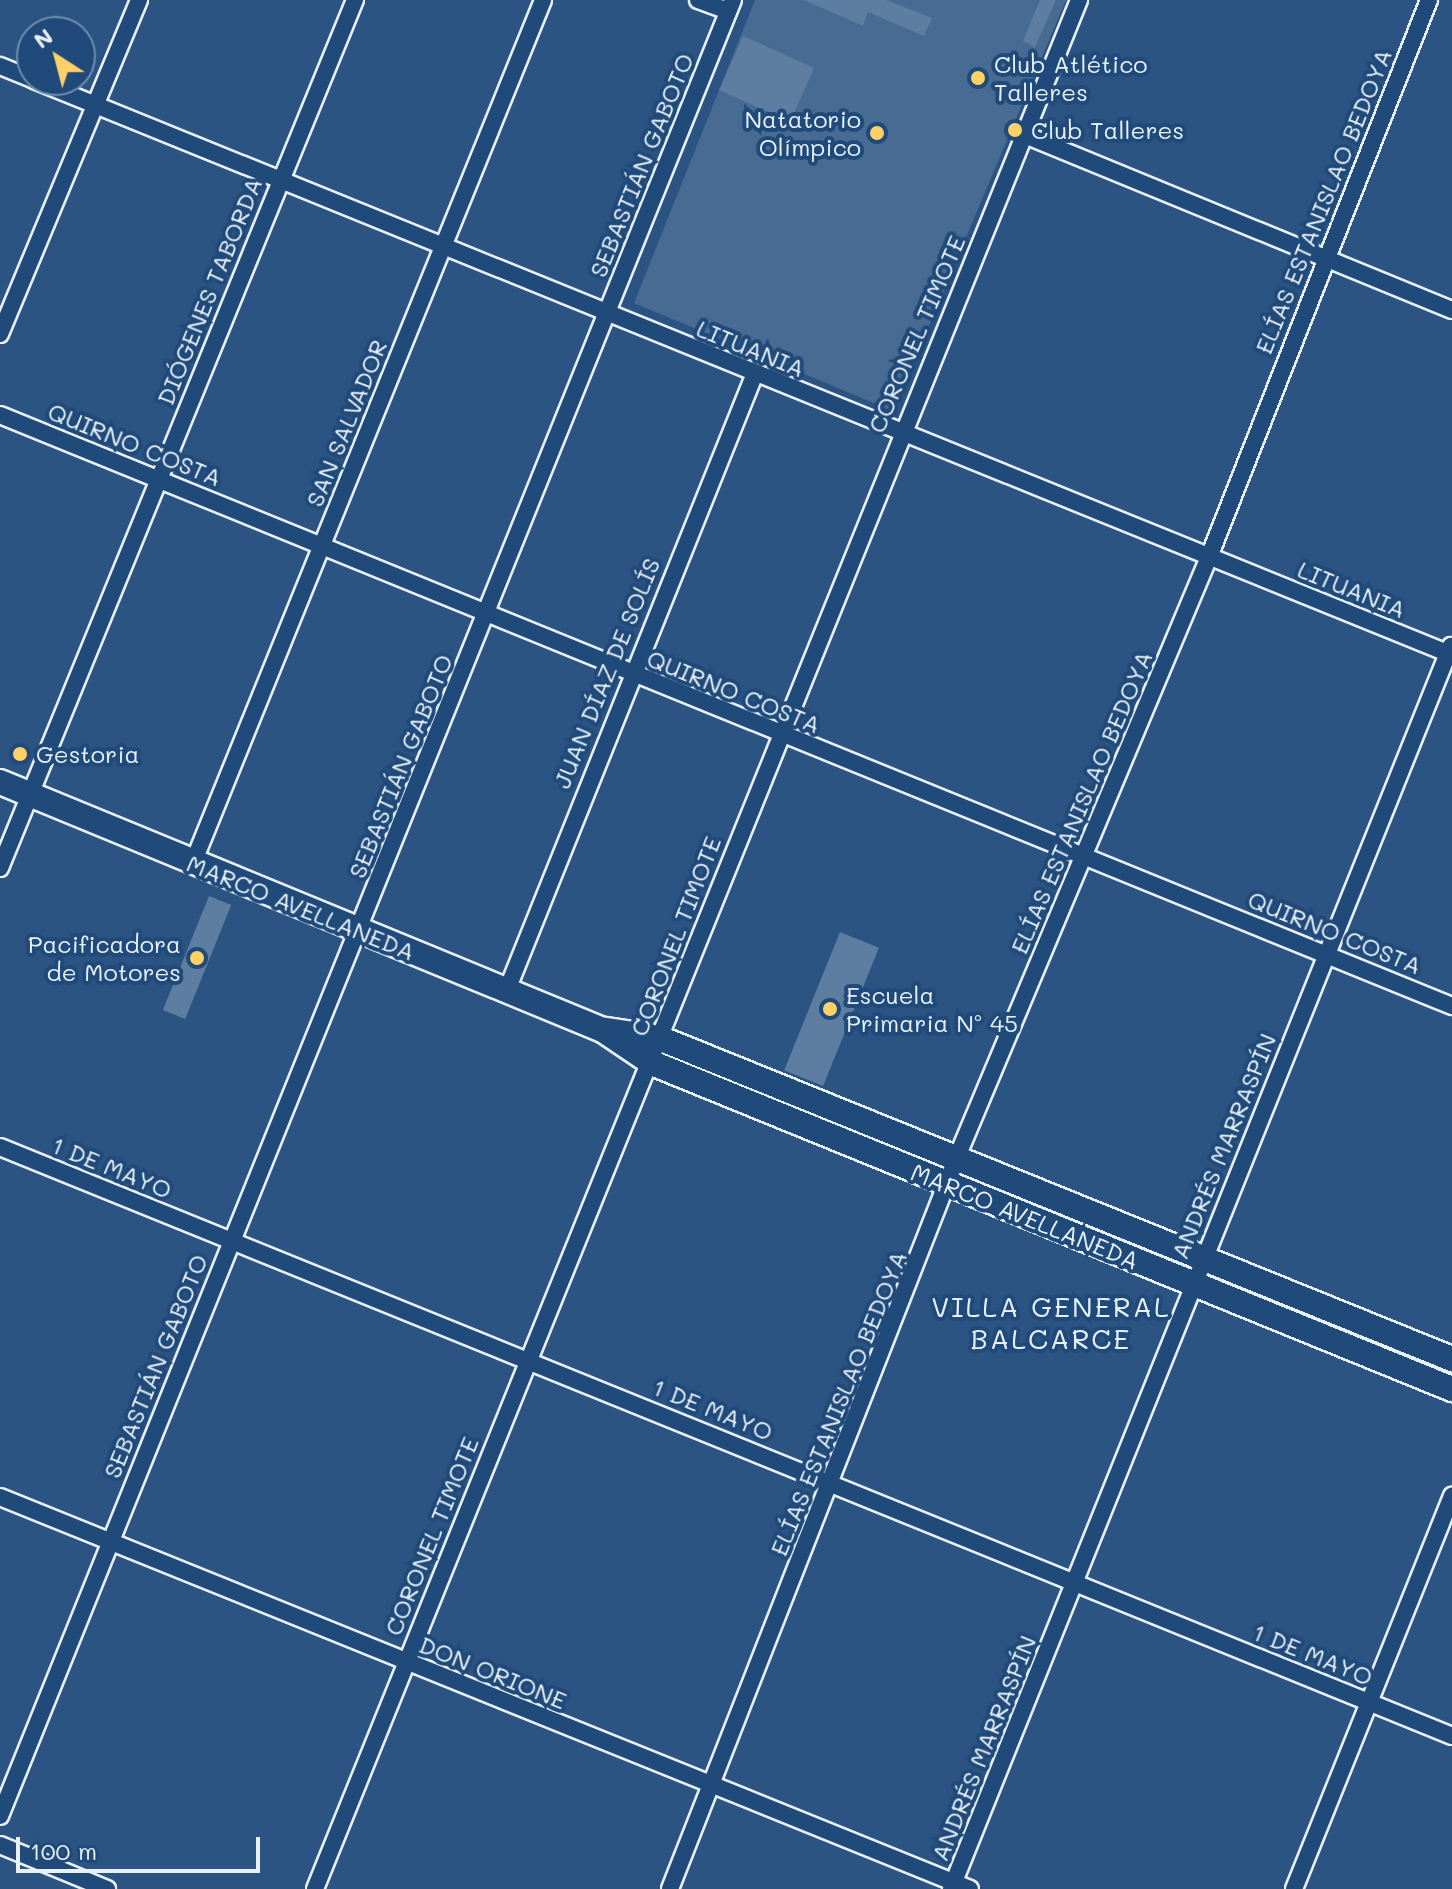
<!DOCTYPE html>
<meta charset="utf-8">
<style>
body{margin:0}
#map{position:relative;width:1452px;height:1889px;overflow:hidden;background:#2b5482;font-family:Mali,sans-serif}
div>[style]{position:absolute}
.green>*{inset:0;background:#476b93}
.building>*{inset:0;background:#5d7da1;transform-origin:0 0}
.roads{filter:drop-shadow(2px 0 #e8f1f8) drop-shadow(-2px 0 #e8f1f8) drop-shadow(0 2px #e8f1f8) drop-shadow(0 -2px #e8f1f8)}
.street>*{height:16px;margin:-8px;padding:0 8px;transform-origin:8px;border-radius:8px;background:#1f4a7a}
.secondary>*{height:24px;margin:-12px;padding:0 12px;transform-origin:12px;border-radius:12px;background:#1f4a7a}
.dots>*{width:22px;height:22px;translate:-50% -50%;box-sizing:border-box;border:4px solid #1f4a7a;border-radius:50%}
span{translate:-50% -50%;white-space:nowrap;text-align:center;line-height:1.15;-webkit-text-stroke:8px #1f4a7a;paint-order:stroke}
.poi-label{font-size:24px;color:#e8f1f8}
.left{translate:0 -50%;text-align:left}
.right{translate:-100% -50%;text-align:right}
.street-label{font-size:24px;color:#e8f1f8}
.quarter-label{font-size:28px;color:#e8f1f8;letter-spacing:2px}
.north{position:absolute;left:16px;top:16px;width:80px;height:80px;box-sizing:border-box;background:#1f4a7a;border:2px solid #6f8dac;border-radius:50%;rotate:324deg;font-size:22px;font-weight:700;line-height:32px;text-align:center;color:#e8f1f8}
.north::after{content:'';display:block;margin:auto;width:28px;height:36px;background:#ffd166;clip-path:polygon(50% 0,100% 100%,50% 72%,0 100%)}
.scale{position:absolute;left:16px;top:1837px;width:244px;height:36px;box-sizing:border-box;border:4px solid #e8f1f8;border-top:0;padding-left:10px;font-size:24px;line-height:28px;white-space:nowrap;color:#e8f1f8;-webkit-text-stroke:6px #1f4a7a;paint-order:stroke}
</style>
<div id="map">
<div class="green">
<i style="clip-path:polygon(755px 0,1066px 0,893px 411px,634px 303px)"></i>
</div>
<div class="building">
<i style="clip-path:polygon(804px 0,886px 0,932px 18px,924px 36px,868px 12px,863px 26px)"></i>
<i style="clip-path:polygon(1040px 0,1056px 0,1035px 47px,1023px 41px)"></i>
<i style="left:743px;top:36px;width:78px;height:59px;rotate:24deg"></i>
<i style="left:209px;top:896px;width:24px;height:123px;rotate:22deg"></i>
<i style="left:840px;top:932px;width:42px;height:149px;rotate:22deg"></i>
</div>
<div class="roads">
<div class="street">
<i style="left:698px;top:0;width:32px;rotate:20deg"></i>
<i style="left:0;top:66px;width:35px;rotate:22deg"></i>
<i style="left:34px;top:80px;width:1530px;rotate:22.07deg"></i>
<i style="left:1025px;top:135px;width:461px;rotate:22.3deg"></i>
<i style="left:0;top:334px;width:362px;rotate:-67.4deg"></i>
<i style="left:0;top:415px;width:1568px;rotate:22.15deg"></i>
<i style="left:193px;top:863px;width:931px;rotate:-67.92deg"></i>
<i style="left:0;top:868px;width:938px;rotate:-67.76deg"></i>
<i style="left:507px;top:990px;width:662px;rotate:-68.09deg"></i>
<i style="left:0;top:1147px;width:1567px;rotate:22.08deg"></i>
<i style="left:0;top:1497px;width:1046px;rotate:22deg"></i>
<i style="left:0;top:1816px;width:1958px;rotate:-68.02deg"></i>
<i style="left:0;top:1845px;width:116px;rotate:22.4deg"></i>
<i style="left:315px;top:1889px;width:2038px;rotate:-67.98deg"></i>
<i style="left:670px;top:1889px;width:786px;rotate:-68.59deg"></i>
<i style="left:957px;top:1157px;width:651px;rotate:-67.22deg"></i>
<i style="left:1209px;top:557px;width:599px;rotate:-68.45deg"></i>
<i style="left:951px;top:1889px;width:1340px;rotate:-68.09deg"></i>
<i style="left:1294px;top:1889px;width:424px;rotate:-68.1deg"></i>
</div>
<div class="secondary">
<i style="left:0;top:782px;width:652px;rotate:22.36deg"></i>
<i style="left:603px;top:1030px;width:59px;rotate:34deg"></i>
<i style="left:652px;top:1063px;width:864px;rotate:22.17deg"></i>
<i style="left:606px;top:1030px;width:54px;rotate:8.6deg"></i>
<i style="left:659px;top:1038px;width:856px;rotate:22.04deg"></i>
</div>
</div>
<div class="dots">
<i style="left:978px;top:78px;background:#ffd166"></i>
<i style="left:1015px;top:130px;background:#ffd166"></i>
<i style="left:877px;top:133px;background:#ffd166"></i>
<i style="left:20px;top:754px;background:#ffd166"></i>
<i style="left:197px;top:958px;background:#ffd166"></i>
<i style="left:830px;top:1009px;background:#ffd166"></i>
</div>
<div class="poi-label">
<span class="left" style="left:994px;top:78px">Club Atlético<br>Talleres</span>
<span class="right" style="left:861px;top:133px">Natatorio<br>Olímpico</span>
<span class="left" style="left:1031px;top:130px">Club Talleres</span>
<span class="left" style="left:36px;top:754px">Gestoria</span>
<span class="right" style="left:181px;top:958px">Pacificadora<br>de Motores</span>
<span class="left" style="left:846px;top:1009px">Escuela<br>Primaria Nº 45</span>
</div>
<div class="street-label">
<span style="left:641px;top:165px;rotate:-68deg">SEBASTIÁN GABOTO</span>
<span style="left:1323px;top:201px;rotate:-68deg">ELÍAS ESTANISLAO BEDOYA</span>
<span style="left:209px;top:291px;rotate:-68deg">DIÓGENES TABORDA</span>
<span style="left:916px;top:334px;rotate:-67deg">CORONEL TIMOTE</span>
<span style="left:751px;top:348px;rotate:22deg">LITUANIA</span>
<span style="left:346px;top:423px;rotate:-68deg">SAN SALVADOR</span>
<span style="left:135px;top:444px;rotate:22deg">QUIRNO COSTA</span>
<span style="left:1352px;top:589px;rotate:22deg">LITUANIA</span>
<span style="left:606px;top:673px;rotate:-68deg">JUAN DÍAZ DE SOLÍS</span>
<span style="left:734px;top:691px;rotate:22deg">QUIRNO COSTA</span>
<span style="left:400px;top:766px;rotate:-68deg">SEBASTIÁN GABOTO</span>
<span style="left:1081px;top:802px;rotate:-67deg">ELÍAS ESTANISLAO BEDOYA</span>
<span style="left:301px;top:907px;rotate:22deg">MARCO AVELLANEDA</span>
<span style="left:1335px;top:932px;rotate:22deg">QUIRNO COSTA</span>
<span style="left:675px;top:936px;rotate:-69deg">CORONEL TIMOTE</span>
<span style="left:1223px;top:1146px;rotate:-68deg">ANDRÉS MARRASPÍN</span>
<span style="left:112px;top:1167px;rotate:22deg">1 DE MAYO</span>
<span style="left:1025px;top:1216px;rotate:22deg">MARCO AVELLANEDA</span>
<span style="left:155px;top:1366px;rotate:-68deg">SEBASTIÁN GABOTO</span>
<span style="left:838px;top:1403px;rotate:-68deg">ELÍAS ESTANISLAO BEDOYA</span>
<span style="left:713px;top:1409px;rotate:22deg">1 DE MAYO</span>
<span style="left:431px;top:1536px;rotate:-68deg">CORONEL TIMOTE</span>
<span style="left:1313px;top:1654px;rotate:22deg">1 DE MAYO</span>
<span style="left:493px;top:1672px;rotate:22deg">DON ORIONE</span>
<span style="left:983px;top:1748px;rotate:-68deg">ANDRÉS MARRASPÍN</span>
</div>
<div class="quarter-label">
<span style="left:1051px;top:1322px">VILLA GENERAL<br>BALCARCE</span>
</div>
<div class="north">N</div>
<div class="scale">100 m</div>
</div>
